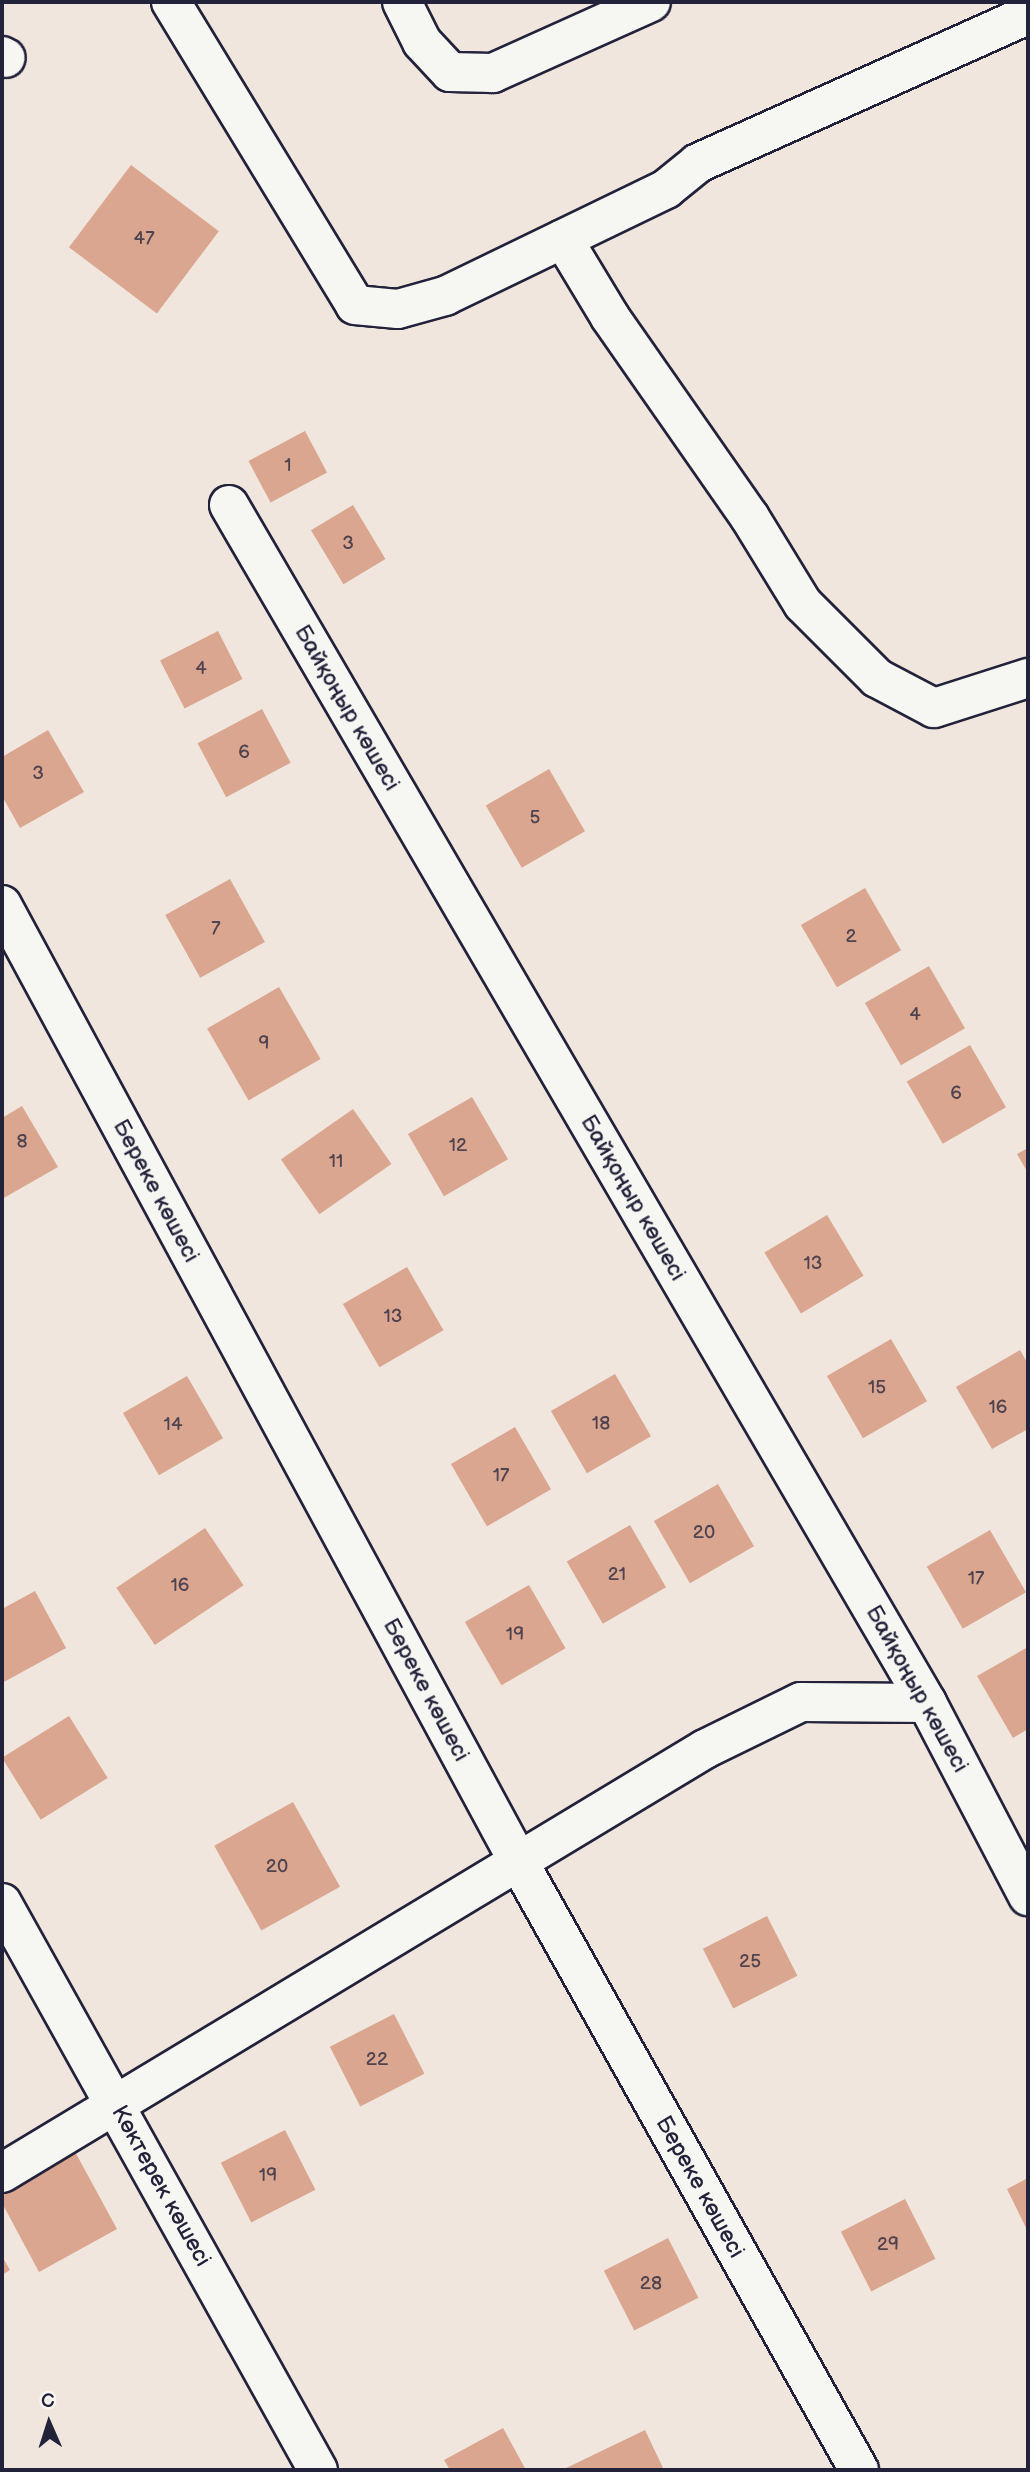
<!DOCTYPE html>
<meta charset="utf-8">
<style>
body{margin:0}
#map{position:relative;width:1030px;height:2472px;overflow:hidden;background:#f0e6de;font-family:"Balsamiq Sans",sans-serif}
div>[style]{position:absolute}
.building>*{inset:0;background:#daa68f;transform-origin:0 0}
.roads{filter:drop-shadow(2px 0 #22223b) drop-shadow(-2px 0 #22223b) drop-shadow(0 2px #22223b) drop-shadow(0 -2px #22223b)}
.minor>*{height:38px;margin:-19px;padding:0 19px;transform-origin:19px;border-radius:19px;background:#f6f6f2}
span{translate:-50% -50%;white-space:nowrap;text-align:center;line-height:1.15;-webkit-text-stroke:5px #f6f6f2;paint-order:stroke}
.number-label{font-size:19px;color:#504350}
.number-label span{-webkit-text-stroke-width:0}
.street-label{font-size:23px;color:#22223b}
.frame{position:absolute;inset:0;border:4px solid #22223b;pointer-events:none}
.north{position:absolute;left:14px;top:2388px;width:70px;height:70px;-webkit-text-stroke:5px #f6f6f2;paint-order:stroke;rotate:357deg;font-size:19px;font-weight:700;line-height:28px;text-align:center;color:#22223b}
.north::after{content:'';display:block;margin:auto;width:24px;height:32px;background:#22223b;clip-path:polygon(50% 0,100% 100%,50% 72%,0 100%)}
</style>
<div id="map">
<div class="building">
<i style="left:131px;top:165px;width:110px;height:103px;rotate:37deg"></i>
<i style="left:305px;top:431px;width:47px;height:64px;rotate:62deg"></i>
<i style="left:353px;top:505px;width:63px;height:49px;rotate:59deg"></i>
<i style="left:218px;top:631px;width:54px;height:65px;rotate:63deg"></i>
<i style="left:262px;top:709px;width:61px;height:73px;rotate:62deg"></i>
<i style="clip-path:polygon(48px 730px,84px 792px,20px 828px,2px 796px,2px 757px)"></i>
<i style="left:549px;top:769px;width:72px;height:73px;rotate:60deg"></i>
<i style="left:230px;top:879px;width:72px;height:74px;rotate:61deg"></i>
<i style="left:865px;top:888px;width:72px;height:74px;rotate:60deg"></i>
<i style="left:929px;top:966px;width:72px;height:74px;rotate:60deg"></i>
<i style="left:279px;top:987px;width:83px;height:83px;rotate:60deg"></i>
<i style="left:970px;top:1045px;width:72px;height:73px;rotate:60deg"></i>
<i style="left:472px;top:1097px;width:72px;height:74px;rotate:60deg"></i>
<i style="clip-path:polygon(22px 1106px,58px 1167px,2px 1199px,2px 1118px)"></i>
<i style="left:353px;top:1109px;width:67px;height:88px;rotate:55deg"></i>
<i style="clip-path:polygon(1028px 1148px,1028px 1173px,1017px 1154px)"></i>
<i style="left:827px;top:1215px;width:71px;height:73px;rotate:59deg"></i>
<i style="left:407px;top:1267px;width:73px;height:74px;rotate:60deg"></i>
<i style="left:891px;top:1339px;width:72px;height:74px;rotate:60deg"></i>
<i style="clip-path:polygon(1020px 1350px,1028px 1364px,1028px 1429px,992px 1449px,956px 1387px)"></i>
<i style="left:615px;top:1374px;width:72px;height:74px;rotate:60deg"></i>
<i style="left:187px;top:1376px;width:72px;height:74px;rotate:60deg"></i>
<i style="left:515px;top:1427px;width:72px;height:74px;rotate:60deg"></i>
<i style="left:718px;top:1484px;width:72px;height:74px;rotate:60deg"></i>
<i style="left:630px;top:1525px;width:72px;height:73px;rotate:60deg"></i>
<i style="left:205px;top:1528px;width:69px;height:107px;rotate:56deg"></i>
<i style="left:990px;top:1530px;width:72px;height:73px;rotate:60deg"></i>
<i style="left:529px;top:1585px;width:73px;height:74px;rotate:60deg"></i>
<i style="clip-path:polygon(35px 1591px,66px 1648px,2px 1683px,2px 1609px)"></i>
<i style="clip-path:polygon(1028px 1647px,1028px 1729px,1013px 1738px,977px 1676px)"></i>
<i style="left:69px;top:1716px;width:73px;height:79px;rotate:58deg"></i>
<i style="left:293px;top:1802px;width:97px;height:90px;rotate:61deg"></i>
<i style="left:767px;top:1916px;width:67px;height:72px;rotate:63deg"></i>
<i style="left:394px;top:2014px;width:67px;height:72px;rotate:63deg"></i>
<i style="left:285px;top:2130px;width:67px;height:72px;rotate:63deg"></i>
<i style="clip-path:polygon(73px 2148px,117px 2229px,39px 2272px,2px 2203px,2px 2187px)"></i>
<i style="clip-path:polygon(1028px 2178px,1028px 2232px,1007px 2189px)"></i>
<i style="left:905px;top:2199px;width:67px;height:72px;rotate:63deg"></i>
<i style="left:668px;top:2238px;width:67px;height:72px;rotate:63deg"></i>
<i style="clip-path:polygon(2px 2256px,10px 2270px,2px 2275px)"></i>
<i style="clip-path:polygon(503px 2428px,526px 2470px,450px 2470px,444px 2460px)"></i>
<i style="clip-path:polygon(645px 2430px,664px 2470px,562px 2470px)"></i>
</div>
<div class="roads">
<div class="minor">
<i style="left:171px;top:2px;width:354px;rotate:58.7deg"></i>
<i style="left:355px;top:305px;width:43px;rotate:5.3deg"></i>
<i style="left:398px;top:309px;width:49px;rotate:-15.5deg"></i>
<i style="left:445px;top:296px;width:246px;rotate:-25.8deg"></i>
<i style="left:666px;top:189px;width:41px;rotate:-39.1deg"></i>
<i style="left:698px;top:163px;width:362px;rotate:-24.2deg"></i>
<i style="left:402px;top:2px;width:45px;rotate:63.4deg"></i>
<i style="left:422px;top:42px;width:41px;rotate:47deg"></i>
<i style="left:450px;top:72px;width:43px;rotate:1.3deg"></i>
<i style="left:493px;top:73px;width:173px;rotate:-24.2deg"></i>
<i style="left:2px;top:56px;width:4px;rotate:27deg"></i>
<i style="left:563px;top:239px;width:91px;rotate:58.9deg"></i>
<i style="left:610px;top:317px;width:243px;rotate:55.1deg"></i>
<i style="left:749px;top:516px;width:103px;rotate:58.5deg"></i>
<i style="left:803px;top:604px;width:105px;rotate:45deg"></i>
<i style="left:877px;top:678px;width:64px;rotate:27.8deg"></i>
<i style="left:934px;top:708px;width:99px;rotate:-17.7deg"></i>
<i style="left:229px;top:505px;width:1387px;rotate:59.77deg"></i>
<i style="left:927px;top:1703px;width:218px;rotate:62.4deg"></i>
<i style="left:2px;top:905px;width:1084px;rotate:61.64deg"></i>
<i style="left:517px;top:1859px;width:700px;rotate:60.76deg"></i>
<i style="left:2px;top:1903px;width:649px;rotate:60.87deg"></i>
<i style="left:2px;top:2173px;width:821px;rotate:-31.1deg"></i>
<i style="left:705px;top:1749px;width:107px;rotate:-26.1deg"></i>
<i style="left:801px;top:1702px;width:126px;rotate:0.5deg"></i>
</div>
</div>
<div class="number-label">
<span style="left:144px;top:239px">47</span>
<span style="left:288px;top:466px">1</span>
<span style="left:348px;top:544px">3</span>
<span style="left:201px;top:669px">4</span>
<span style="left:244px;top:753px">6</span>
<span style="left:38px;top:774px">3</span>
<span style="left:535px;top:818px">5</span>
<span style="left:216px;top:929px">7</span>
<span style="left:851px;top:937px">2</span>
<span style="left:915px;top:1015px">4</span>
<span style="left:264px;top:1044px">9</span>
<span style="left:956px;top:1094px">6</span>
<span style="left:22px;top:1142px">8</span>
<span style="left:458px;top:1146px">12</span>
<span style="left:336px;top:1162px">11</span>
<span style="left:813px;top:1264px">13</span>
<span style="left:393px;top:1317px">13</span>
<span style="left:877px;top:1388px">15</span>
<span style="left:998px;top:1408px">16</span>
<span style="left:601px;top:1424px">18</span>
<span style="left:173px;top:1425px">14</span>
<span style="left:501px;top:1476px">17</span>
<span style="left:704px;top:1533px">20</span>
<span style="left:617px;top:1575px">21</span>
<span style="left:976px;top:1579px">17</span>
<span style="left:180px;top:1586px">16</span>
<span style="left:515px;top:1635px">19</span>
<span style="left:277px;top:1867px">20</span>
<span style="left:750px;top:1962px">25</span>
<span style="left:377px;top:2060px">22</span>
<span style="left:268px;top:2176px">19</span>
<span style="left:888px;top:2245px">29</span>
<span style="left:651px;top:2284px">28</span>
</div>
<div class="street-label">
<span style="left:347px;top:708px;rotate:60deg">Байқоңыр көшесі</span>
<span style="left:156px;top:1191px;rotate:62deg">Береке көшесі</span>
<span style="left:633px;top:1198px;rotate:60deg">Байқоңыр көшесі</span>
<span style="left:917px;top:1689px;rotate:61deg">Байқоңыр көшесі</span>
<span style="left:426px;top:1690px;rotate:62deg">Береке көшесі</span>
<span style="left:161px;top:2186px;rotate:61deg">Көктерек көшесі</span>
<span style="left:700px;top:2187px;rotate:61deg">Береке көшесі</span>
</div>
<div class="frame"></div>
<div class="north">С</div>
</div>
